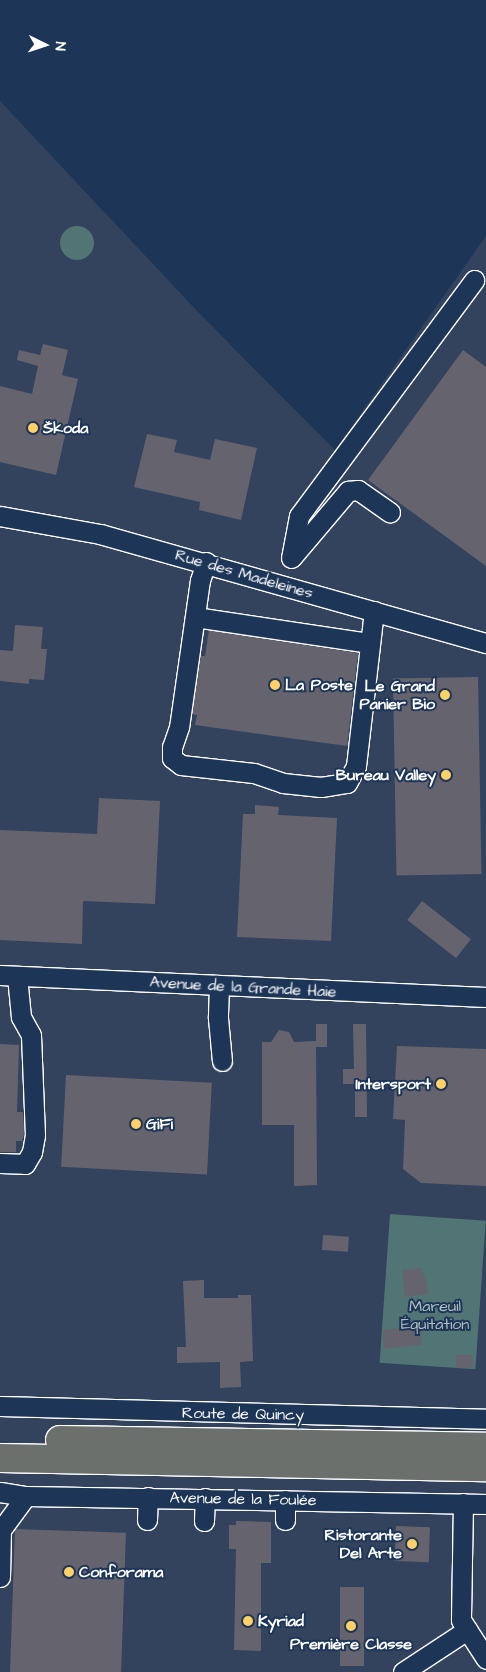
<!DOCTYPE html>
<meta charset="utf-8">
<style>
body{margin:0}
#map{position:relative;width:486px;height:1672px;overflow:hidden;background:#1d3557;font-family:"Architects Daughter",sans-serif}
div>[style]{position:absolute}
.built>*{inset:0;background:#33435e}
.green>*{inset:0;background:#517474;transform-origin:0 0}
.round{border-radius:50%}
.building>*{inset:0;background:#65646e;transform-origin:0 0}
.roads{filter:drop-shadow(1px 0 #fff) drop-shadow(-1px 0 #fff) drop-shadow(0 1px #fff) drop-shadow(0 -1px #fff)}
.minor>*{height:19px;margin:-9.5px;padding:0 9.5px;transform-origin:9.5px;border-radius:9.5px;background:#1d3557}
.highway>*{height:28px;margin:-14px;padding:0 14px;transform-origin:14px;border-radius:14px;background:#6b706d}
.dots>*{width:14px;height:14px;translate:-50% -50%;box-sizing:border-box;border:2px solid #1d3557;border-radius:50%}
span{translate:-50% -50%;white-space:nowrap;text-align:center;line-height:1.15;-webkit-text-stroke:4px #1d3557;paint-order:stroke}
.poi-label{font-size:16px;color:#fff;font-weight:700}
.left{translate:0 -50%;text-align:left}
.right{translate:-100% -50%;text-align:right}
.street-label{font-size:16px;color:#fff}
.park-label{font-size:16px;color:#b1c0c0}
.north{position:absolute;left:20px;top:20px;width:50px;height:50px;-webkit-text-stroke:4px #1d3557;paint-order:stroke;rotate:94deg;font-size:14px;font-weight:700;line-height:20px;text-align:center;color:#fff}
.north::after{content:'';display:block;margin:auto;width:18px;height:22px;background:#fff;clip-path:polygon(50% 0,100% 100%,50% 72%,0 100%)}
</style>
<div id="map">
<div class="built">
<i style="clip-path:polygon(0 101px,199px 313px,335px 450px,486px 236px,486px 1672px,0 1672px)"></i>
</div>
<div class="green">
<i class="round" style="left:60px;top:226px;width:34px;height:34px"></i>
<i style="left:390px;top:1214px;width:96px;height:149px;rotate:4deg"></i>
</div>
<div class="building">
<i style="clip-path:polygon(43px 344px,68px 350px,62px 375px,78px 379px,56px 475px,0 462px,0 386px,32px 394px,38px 366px,17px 360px,19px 350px,40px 355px)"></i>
<i style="clip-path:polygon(463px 350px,486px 367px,486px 566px,368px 480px)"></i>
<i style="clip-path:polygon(147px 434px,177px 440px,174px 452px,210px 460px,215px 439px,257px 448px,241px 520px,199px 510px,200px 502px,134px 487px)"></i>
<i style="clip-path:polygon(15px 625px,43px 627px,41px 649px,47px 649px,44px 680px,29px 679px,29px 684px,0 681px,0 650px,13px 651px)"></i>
<i style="clip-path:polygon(209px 630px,358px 653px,347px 746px,195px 725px,197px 715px,192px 714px,201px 656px,205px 656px)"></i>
<i style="left:478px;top:677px;width:197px;height:85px;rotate:89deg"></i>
<i style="clip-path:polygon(99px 798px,160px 801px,155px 904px,83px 901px,82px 944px,0 940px,0 830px,97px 834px)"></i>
<i style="clip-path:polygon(255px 805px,279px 807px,278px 815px,337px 818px,331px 941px,237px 937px,243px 814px,255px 814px)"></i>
<i style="left:422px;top:901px;width:62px;height:24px;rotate:38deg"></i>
<i style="clip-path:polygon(316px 1024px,327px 1024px,327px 1047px,316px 1047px,317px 1185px,294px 1186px,294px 1125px,262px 1125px,262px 1042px,271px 1042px,279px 1030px,289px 1032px,294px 1042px,316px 1041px)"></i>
<i style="clip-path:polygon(353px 1024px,366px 1024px,367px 1117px,355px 1117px,355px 1084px,343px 1084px,343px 1069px,354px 1069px)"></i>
<i style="clip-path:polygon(0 1044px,19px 1045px,17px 1112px,23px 1112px,24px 1134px,22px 1141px,16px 1141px,16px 1152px,0 1152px)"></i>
<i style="clip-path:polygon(397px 1046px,486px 1049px,486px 1186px,421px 1183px,403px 1169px,405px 1120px,393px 1119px)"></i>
<i style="left:66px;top:1075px;width:146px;height:92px;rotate:3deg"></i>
<i style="left:323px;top:1235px;width:26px;height:15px;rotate:4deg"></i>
<i style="clip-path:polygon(422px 1268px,429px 1294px,405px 1297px,402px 1270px)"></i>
<i style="clip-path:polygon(204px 1280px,204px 1298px,238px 1298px,238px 1295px,251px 1295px,253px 1361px,240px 1362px,241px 1387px,220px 1388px,220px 1362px,177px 1363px,177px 1347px,186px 1347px,183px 1281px)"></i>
<i style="left:420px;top:1326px;width:19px;height:38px;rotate:84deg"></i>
<i style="left:456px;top:1355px;width:17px;height:13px"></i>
<i style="clip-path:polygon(236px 1521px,271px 1522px,271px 1563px,261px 1563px,261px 1651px,234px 1650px,236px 1549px,229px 1549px,229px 1525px,236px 1525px)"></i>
<i style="left:396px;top:1526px;width:34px;height:35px;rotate:2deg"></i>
<i style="left:15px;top:1529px;width:111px;height:143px;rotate:2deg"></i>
<i style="left:340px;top:1587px;width:24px;height:79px"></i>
</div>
<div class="roads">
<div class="minor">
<i style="left:0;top:516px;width:102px;rotate:10.2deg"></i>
<i style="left:100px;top:534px;width:401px;rotate:15.8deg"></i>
<i style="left:292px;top:557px;width:87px;rotate:-49.7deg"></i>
<i style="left:348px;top:491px;width:10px;rotate:-6deg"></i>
<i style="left:358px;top:490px;width:39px;rotate:35deg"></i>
<i style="left:291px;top:558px;width:43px;rotate:-79.2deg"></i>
<i style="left:299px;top:516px;width:294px;rotate:-53.4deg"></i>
<i style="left:206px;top:562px;width:19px;rotate:108deg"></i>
<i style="left:200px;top:580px;width:148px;rotate:98.1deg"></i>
<i style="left:179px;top:727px;width:21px;rotate:109deg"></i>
<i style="left:172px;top:747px;width:11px;rotate:90deg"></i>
<i style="left:172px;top:758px;width:11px;rotate:38deg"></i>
<i style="left:181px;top:765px;width:73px;rotate:6.3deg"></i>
<i style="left:254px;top:773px;width:31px;rotate:19deg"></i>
<i style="left:283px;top:783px;width:38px;rotate:6deg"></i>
<i style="left:321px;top:787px;width:26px;rotate:-9deg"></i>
<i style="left:347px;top:783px;width:19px;rotate:-62deg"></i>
<i style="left:356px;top:766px;width:156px;rotate:-83.4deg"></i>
<i style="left:195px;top:617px;width:177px;rotate:8.5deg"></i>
<i style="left:0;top:975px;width:486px;rotate:2.6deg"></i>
<i style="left:219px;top:986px;width:32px;rotate:92deg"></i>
<i style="left:218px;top:1018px;width:43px;rotate:84.7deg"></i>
<i style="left:0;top:1163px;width:25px;rotate:2deg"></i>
<i style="left:25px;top:1164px;width:14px;rotate:-60deg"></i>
<i style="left:32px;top:1152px;width:17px;rotate:-80deg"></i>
<i style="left:35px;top:1135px;width:100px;rotate:-92.3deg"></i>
<i style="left:31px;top:1035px;width:21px;rotate:-119deg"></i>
<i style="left:21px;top:1017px;width:41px;rotate:-95.6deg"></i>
<i style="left:0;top:1406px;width:486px;rotate:1.5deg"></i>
<i style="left:0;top:1492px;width:26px;rotate:9deg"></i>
<i style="left:26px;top:1496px;width:460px;rotate:1deg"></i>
<i style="left:463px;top:1503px;width:117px;rotate:91deg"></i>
<i style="left:461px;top:1620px;width:46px;rotate:57.3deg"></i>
<i style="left:147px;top:1520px;width:23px;rotate:-88deg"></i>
<i style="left:285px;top:1520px;width:20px;rotate:-90deg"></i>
<i style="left:204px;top:1521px;width:23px;rotate:-88deg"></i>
<i style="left:0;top:1577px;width:47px;rotate:-88.8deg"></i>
<i style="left:1px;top:1530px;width:42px;rotate:-53.7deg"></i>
<i style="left:403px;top:1672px;width:77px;rotate:-33.3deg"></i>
</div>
<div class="highway">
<i style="left:60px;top:1440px;width:426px;rotate:0.9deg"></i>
<i style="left:0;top:1458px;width:486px;rotate:1.1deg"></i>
</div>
</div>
<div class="dots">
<i style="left:33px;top:428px;background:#ffd166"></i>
<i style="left:275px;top:685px;background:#ffd166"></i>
<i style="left:445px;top:695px;background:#ffd166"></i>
<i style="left:446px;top:775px;background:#ffd166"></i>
<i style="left:441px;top:1084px;background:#ffd166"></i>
<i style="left:136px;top:1124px;background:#ffd166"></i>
<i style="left:412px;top:1544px;background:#ffd166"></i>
<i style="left:69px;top:1572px;background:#ffd166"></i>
<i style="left:248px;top:1621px;background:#ffd166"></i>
<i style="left:351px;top:1626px;background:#ffd166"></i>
</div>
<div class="poi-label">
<span class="left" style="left:43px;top:428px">Škoda</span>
<span class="left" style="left:285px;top:685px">La Poste</span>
<span class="right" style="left:435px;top:695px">Le Grand<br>Panier Bio</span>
<span class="right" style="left:436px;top:775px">Bureau Valley</span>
<span class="right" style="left:431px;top:1084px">Intersport</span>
<span class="left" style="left:146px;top:1124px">GiFi</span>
<span class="right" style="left:402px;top:1544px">Ristorante<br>Del Arte</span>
<span class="left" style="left:79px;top:1572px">Conforama</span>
<span class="left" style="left:258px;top:1621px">Kyriad</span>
<span style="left:351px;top:1644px">Première Classe</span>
</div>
<div class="street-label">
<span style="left:244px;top:574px;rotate:16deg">Rue des Madeleines</span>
<span style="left:243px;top:987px;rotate:3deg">Avenue de la Grande Haie</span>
<span style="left:243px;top:1414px;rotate:1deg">Route de Quincy</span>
<span style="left:243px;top:1499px;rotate:1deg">Avenue de la Foulée</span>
</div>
<div class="park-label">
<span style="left:435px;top:1315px">Mareuil<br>Équitation</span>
</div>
<div class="north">N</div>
</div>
